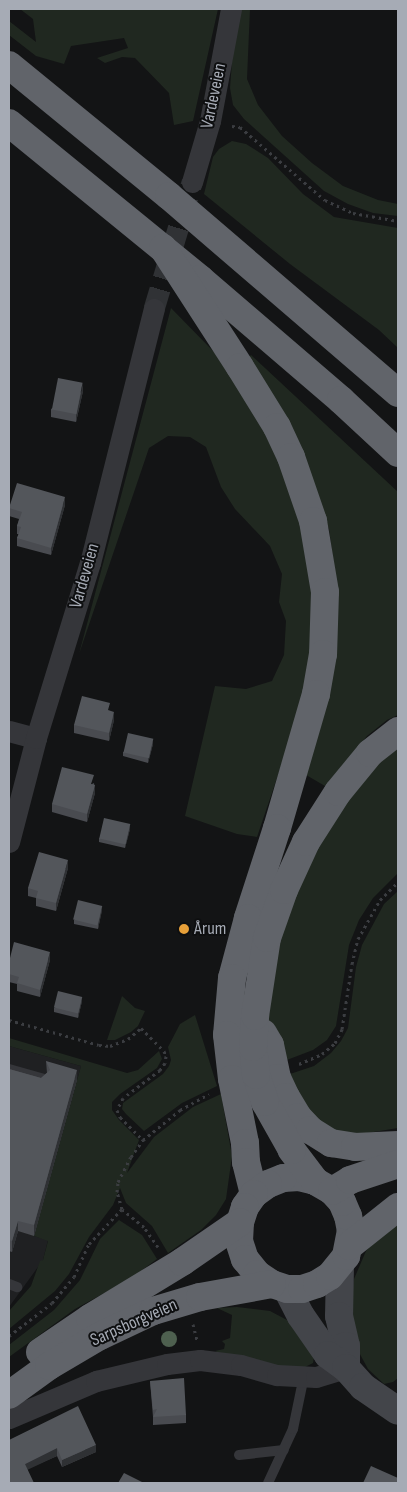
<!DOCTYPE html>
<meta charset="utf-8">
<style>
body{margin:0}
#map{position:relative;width:407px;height:1492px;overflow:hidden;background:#131415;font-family:"Sofia Sans Condensed",sans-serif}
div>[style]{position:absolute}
.built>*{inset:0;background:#1f2022}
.green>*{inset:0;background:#202820}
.street-tunnel>*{height:21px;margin-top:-10.5px;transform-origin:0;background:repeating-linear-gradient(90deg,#303235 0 21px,transparent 0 32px)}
.path>*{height:3px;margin-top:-1.5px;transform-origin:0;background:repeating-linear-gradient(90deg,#3b3d41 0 2.5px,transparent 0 6.5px)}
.lane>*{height:10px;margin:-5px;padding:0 5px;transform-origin:5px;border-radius:5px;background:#35363a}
.street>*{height:21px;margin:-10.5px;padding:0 10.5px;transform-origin:10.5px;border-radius:10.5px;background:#35363a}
.secondary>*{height:28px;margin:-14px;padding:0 14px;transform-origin:14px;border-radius:14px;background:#43454a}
.highway>*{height:28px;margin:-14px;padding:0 14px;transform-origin:14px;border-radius:14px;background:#61646a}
.trees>*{width:16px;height:16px;margin:-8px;border-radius:50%;background:#4e604f}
.wall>*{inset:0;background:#494b50}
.shaded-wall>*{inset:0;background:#2f3134}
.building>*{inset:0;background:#53565b;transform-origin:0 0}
.dots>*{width:14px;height:14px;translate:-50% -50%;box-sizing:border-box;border:2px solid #0e0f10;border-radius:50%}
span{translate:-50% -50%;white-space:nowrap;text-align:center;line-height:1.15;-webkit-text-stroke:4px #0e0f10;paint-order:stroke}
.street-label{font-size:18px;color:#a6abb5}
.poi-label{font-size:18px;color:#a6abb5}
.left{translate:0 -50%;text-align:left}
.frame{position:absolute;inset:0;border:10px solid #a6abb5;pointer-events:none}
</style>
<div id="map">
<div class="built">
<i style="clip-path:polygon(9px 1046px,81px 1066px,34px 1236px,48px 1240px,43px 1260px,9px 1307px)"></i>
</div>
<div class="green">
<i style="clip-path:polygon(20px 9px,218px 9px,193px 121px,174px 125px,169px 93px,135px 58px,122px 57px,105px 63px,97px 58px,128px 48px,124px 38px,71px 46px,64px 64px,36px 56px,9px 35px,9px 21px,36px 42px,33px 19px)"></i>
<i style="clip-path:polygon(236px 9px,250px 9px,247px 79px,258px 105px,282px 136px,312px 163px,343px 186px,378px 200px,398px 204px,398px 216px,373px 213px,348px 204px,324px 191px,244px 119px,233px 105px,230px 88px)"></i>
<i style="clip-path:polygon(232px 141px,246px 144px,268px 158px,303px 194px,334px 217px,398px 228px,398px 348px,379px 330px,290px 264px,204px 194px,213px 157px,219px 149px)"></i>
<i style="clip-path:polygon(171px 308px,215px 353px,253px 410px,287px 478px,313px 571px,315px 636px,295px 725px,257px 837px,237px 834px,185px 816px,215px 686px,246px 689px,272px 681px,284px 655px,286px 621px,279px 602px,282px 574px,270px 546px,235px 509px,221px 487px,206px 447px,190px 437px,168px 436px,149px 448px,79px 654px)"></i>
<i style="clip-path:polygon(251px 355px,398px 492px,398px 715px,387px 720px,367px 736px,325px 786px,301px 772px,335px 573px,329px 529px,315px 492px,248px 358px)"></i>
<i style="clip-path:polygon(398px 747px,398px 873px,373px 898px,359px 920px,349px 945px,336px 1026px,327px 1040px,313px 1050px,279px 1063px,268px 1016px,278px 935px,310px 864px,343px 802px,384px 757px)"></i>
<i style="clip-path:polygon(398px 891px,398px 1128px,355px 1135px,318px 1126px,287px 1075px,314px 1066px,331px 1053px,341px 1041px,348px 1028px,356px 967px,362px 945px,384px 904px)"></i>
<i style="clip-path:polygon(122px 996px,135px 1008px,145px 1011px,138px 1026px,131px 1032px,115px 1040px,107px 1040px)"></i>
<i style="clip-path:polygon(195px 1015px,217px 1086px,182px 1103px,144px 1131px,126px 1114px,122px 1109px,123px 1103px,163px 1074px,169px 1066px,171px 1060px,168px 1047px,180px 1024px)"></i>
<i style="clip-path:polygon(9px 1038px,127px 1073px,138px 1070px,159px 1051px,162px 1059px,157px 1068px,120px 1094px,112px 1102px,112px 1110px,119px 1120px,139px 1140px,127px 1173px,154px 1137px,193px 1107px,221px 1094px,232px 1156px,226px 1199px,216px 1215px,201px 1230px,168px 1253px,152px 1226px,126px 1203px,120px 1188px,113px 1205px,89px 1237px,69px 1274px,55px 1291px,9px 1329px,9px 1311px,31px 1286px,40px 1261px,43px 1260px,48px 1241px,34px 1236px,81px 1066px,9px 1046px)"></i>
<i style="clip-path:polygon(119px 1220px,142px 1235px,157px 1259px,130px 1279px,75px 1309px,9px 1357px,9px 1345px,54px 1310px,80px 1280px,100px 1239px)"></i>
<i style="clip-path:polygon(398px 1222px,398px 1378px,393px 1382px,384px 1384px,368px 1369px,355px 1345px,349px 1313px,354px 1279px,366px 1251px,384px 1231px)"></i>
<i style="clip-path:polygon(237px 1307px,270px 1311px,287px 1320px,314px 1357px,313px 1363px,299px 1370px,224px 1355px,215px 1351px,224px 1349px,225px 1344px,222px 1341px,230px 1338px,232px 1315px,217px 1308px)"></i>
</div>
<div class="street-tunnel">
<i style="left:154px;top:309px;width:133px;rotate:-73.3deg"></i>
</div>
<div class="path">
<i style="left:232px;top:126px;width:8px;rotate:7deg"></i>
<i style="left:240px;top:127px;width:112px;rotate:40.7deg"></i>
<i style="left:325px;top:200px;width:31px;rotate:25deg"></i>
<i style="left:353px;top:213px;width:46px;rotate:10.1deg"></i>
<i style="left:9px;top:1020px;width:93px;rotate:15.5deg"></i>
<i style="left:99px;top:1045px;width:11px;rotate:5deg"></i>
<i style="left:110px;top:1046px;width:19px;rotate:-21deg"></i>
<i style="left:128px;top:1039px;width:17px;rotate:-40deg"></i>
<i style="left:141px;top:1028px;width:33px;rotate:45deg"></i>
<i style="left:164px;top:1051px;width:5px;rotate:68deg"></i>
<i style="left:166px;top:1056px;width:7px;rotate:98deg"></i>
<i style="left:165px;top:1063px;width:9px;rotate:126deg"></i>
<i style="left:160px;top:1070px;width:46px;rotate:142.9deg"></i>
<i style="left:123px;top:1098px;width:13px;rotate:117deg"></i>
<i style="left:117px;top:1110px;width:8px;rotate:67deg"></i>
<i style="left:120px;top:1117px;width:33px;rotate:45deg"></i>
<i style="left:299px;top:1064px;width:25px;rotate:-23deg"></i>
<i style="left:322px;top:1054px;width:17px;rotate:-40deg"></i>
<i style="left:335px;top:1043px;width:16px;rotate:-63deg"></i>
<i style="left:342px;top:1029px;width:66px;rotate:-81.3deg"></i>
<i style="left:352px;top:964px;width:26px;rotate:-77deg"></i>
<i style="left:358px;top:939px;width:45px;rotate:-60.6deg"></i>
<i style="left:380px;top:900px;width:25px;rotate:-45deg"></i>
<i style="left:158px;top:1247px;width:24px;rotate:-125deg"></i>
<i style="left:144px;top:1227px;width:28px;rotate:-141deg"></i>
<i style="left:122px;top:1209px;width:18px;rotate:-106deg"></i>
<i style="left:117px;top:1192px;width:10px;rotate:-84deg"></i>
<i style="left:118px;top:1182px;width:28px;rotate:-63deg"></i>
<i style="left:131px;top:1157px;width:21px;rotate:-55deg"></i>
<i style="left:143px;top:1140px;width:48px;rotate:-39deg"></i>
<i style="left:180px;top:1110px;width:33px;rotate:-29deg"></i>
<i style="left:193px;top:1324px;width:16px;rotate:76deg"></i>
<i style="left:9px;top:1336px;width:54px;rotate:-37.5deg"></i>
<i style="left:52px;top:1303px;width:34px;rotate:-50deg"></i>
<i style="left:74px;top:1277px;width:36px;rotate:-66deg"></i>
<i style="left:89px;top:1244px;width:48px;rotate:-46.7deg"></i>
</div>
<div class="lane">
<i style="left:9px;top:1069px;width:35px;rotate:16deg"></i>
<i style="left:9px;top:1284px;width:9px;rotate:21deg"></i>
<i style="left:239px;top:1455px;width:45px;rotate:-6.3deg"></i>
<i style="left:268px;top:1483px;width:60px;rotate:-65.2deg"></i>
<i style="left:293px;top:1429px;width:54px;rotate:-78.3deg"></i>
</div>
<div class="street">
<i style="left:192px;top:182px;width:64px;rotate:-73.6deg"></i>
<i style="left:210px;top:121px;width:114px;rotate:-79.4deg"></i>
<i style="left:9px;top:731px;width:28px;rotate:15deg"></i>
<i style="left:9px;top:842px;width:107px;rotate:-75.4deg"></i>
<i style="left:36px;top:738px;width:183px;rotate:-72.9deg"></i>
<i style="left:90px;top:563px;width:262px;rotate:-75.9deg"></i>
<i style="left:9px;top:1418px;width:95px;rotate:-23deg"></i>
<i style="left:96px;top:1381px;width:73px;rotate:-13.5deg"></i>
<i style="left:167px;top:1364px;width:33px;rotate:-7deg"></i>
<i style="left:200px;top:1360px;width:41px;rotate:7deg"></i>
<i style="left:241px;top:1365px;width:37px;rotate:16deg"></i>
<i style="left:277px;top:1375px;width:39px;rotate:3deg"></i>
<i style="left:316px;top:1377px;width:31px;rotate:-17deg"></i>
</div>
<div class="secondary">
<i style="left:340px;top:1266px;width:50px;rotate:91.1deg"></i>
<i style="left:339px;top:1316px;width:31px;rotate:77deg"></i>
<i style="left:346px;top:1346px;width:22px;rotate:90deg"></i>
<i style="left:287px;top:1289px;width:30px;rotate:63deg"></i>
<i style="left:301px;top:1316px;width:47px;rotate:55.3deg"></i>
<i style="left:328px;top:1355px;width:22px;rotate:36deg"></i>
<i style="left:346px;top:1368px;width:25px;rotate:48deg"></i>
<i style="left:363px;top:1387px;width:42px;rotate:34.4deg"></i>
</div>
<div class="highway">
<i style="left:9px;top:65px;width:207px;rotate:39.3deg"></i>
<i style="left:169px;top:196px;width:302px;rotate:40.7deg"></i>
<i style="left:9px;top:123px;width:247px;rotate:39.2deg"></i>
<i style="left:200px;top:279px;width:186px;rotate:40.6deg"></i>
<i style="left:341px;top:400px;width:78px;rotate:42.9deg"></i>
<i style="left:163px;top:248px;width:142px;rotate:57.1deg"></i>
<i style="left:240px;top:367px;width:70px;rotate:58.3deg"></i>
<i style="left:277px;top:427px;width:33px;rotate:65deg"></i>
<i style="left:291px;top:457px;width:68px;rotate:71deg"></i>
<i style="left:313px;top:521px;width:72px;rotate:80.4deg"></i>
<i style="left:325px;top:592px;width:62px;rotate:91.8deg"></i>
<i style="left:323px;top:654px;width:41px;rotate:99.9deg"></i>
<i style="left:316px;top:694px;width:140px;rotate:106.2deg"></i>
<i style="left:277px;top:828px;width:95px;rotate:107.9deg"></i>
<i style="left:248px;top:918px;width:62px;rotate:104.9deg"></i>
<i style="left:232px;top:978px;width:57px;rotate:95deg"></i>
<i style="left:227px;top:1035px;width:44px;rotate:83.5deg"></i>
<i style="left:232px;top:1079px;width:65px;rotate:78.5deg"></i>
<i style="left:245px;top:1143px;width:19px;rotate:87deg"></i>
<i style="left:246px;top:1162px;width:33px;rotate:76deg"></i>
<i style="left:263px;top:1033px;width:14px;rotate:60deg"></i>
<i style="left:270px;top:1045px;width:34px;rotate:78deg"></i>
<i style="left:277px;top:1078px;width:21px;rotate:65deg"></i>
<i style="left:286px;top:1097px;width:23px;rotate:59deg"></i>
<i style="left:298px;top:1117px;width:18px;rotate:47deg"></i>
<i style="left:310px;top:1130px;width:25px;rotate:32deg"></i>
<i style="left:331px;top:1143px;width:24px;rotate:9deg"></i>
<i style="left:355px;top:1147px;width:43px;rotate:-2.7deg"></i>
<i style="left:315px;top:1181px;width:16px;rotate:-166deg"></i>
<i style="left:299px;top:1177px;width:16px;rotate:176deg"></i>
<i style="left:283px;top:1178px;width:16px;rotate:158deg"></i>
<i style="left:268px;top:1184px;width:17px;rotate:144deg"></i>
<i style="left:254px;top:1194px;width:16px;rotate:125deg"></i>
<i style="left:245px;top:1207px;width:16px;rotate:108deg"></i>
<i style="left:240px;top:1222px;width:19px;rotate:93deg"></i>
<i style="left:239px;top:1241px;width:19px;rotate:72deg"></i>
<i style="left:245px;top:1259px;width:19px;rotate:51deg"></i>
<i style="left:257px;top:1274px;width:18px;rotate:34deg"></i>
<i style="left:272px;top:1284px;width:16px;rotate:18deg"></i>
<i style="left:287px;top:1289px;width:15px"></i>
<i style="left:302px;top:1289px;width:16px;rotate:-18deg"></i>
<i style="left:317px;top:1284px;width:15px;rotate:-32deg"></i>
<i style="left:330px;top:1276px;width:26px;rotate:-51deg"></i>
<i style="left:346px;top:1256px;width:25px;rotate:-79deg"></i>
<i style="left:351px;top:1231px;width:15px;rotate:-101deg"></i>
<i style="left:348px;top:1216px;width:15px;rotate:-113deg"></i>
<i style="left:342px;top:1202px;width:15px;rotate:-132deg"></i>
<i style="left:332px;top:1191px;width:20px;rotate:-150deg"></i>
<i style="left:315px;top:1181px;width:39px;rotate:-127deg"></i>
<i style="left:292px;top:1150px;width:55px;rotate:-119.4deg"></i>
<i style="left:265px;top:1102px;width:28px;rotate:-108deg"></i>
<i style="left:256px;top:1075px;width:28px;rotate:-96deg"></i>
<i style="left:253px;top:1047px;width:31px;rotate:-86deg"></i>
<i style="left:255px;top:1016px;width:79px;rotate:-81.3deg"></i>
<i style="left:267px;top:938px;width:51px;rotate:-70.5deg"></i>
<i style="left:284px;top:890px;width:53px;rotate:-65.4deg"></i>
<i style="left:306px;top:842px;width:59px;rotate:-57.4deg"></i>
<i style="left:338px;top:792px;width:50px;rotate:-50.6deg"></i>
<i style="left:370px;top:753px;width:36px;rotate:-38deg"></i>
<i style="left:332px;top:1191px;width:21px;rotate:-31deg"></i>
<i style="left:350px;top:1180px;width:51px;rotate:-18.4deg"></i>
<i style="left:349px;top:1246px;width:63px;rotate:-38.5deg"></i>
<i style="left:40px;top:1352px;width:60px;rotate:-34.2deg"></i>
<i style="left:90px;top:1318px;width:108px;rotate:-31.3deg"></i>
<i style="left:182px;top:1262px;width:70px;rotate:-34.6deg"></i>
<i style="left:9px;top:1395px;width:49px;rotate:-35.9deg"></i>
<i style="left:49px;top:1366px;width:59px;rotate:-30.5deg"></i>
<i style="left:100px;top:1336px;width:59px;rotate:-25.3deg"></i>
<i style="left:153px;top:1311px;width:49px;rotate:-16.6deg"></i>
<i style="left:200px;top:1297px;width:73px;rotate:-10.2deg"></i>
</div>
<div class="trees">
<i style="left:169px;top:1339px"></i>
</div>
<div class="wall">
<i style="clip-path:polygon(83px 391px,76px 422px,51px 417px,51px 409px)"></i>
<i style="clip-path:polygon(65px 505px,51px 555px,17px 546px,17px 538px,19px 534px,17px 534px,17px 526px,19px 519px,9px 516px,9px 508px)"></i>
<i style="clip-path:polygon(110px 711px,114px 720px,109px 741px,74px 733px,74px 725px)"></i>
<i style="clip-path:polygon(153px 744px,148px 763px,123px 756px,123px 752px)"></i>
<i style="clip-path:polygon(94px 783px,95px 793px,87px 822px,52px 812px,52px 804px)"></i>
<i style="clip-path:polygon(130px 829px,125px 848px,99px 842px,99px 838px)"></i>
<i style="clip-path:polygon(68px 868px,56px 911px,36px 906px,36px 898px,28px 896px,28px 888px)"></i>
<i style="clip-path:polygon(102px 910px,98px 929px,74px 924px,74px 920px)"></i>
<i style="clip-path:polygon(50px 960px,40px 997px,17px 991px,17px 984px,9px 982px,9px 962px)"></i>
<i style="clip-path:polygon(82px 1001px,78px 1018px,54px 1012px,54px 1008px)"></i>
<i style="clip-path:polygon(46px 1061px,77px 1080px,34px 1236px,18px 1231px,12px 1252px,9px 1251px,9px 1069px,41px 1078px,47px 1073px)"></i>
<i style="clip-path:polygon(150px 1381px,186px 1415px,186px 1423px,153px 1425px,153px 1417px)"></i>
<i style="clip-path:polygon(9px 1440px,96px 1452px,62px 1467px,57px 1456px,27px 1469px)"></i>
</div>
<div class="shaded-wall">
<i style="clip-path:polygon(83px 383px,83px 391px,76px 422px,76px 415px)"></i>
<i style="clip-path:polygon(65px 497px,65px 505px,51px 555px,51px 548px)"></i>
<i style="clip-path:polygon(114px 712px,114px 720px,109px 741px,109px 733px)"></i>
<i style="clip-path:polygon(153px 739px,153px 744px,148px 763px,148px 758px)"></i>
<i style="clip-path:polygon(95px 785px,95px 793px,87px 822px,87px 814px)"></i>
<i style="clip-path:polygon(130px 824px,130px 829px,125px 848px,125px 844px)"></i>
<i style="clip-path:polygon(68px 860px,68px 868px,56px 911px,56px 903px)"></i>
<i style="clip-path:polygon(102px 906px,102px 910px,98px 929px,98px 925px)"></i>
<i style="clip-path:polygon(50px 952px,50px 960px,40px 997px,40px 990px)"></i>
<i style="clip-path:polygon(82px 997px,82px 1001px,78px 1018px,78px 1014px)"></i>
<i style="clip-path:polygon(77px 1070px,77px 1080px,34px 1236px,34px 1225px)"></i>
<i style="clip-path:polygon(18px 1221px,18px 1231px,12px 1252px,12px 1241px)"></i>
<i style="clip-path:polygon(96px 1445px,96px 1452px,62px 1467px,62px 1460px)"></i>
<i style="clip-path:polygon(57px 1448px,57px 1456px,25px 1471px,25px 1464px)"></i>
</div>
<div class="building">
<i style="left:58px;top:378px;width:25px;height:32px;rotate:11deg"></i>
<i style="clip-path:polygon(17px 483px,65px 497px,51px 548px,17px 538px,21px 527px,17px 526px,22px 512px,9px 508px)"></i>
<i style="clip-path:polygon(82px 696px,110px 703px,108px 710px,114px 712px,109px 733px,74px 725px)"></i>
<i style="left:128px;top:733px;width:26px;height:20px;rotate:13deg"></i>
<i style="clip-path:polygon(62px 767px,94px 775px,91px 784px,95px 785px,87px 814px,52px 804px)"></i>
<i style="left:104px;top:818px;width:27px;height:21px;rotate:13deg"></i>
<i style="clip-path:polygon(39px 852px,68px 860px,56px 903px,36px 898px,38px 891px,28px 888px)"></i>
<i style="left:78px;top:900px;width:25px;height:20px;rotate:14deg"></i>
<i style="clip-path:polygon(14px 942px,50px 952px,40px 990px,17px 983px,19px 977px,9px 974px,9px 962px)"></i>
<i style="left:58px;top:991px;width:25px;height:17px;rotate:14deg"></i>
<i style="clip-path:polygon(46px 1061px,77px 1070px,34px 1225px,18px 1221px,12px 1241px,9px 1240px,9px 1069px,41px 1078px,50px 1070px)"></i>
<i style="clip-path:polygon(184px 1378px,186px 1415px,153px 1417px,157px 1409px,153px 1410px,150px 1381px)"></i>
<i style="clip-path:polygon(78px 1406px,96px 1445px,62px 1460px,57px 1448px,25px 1464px,34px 1483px,9px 1483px,9px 1440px)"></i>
<i style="clip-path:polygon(371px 1466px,398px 1478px,398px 1483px,363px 1483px)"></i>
<i style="clip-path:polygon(124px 1473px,144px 1483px,118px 1483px)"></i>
</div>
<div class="dots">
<i style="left:184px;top:929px;background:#e7a039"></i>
</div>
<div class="street-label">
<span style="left:214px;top:96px;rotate:-78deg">Vardeveien</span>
<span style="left:85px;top:576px;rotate:-74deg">Vardeveien</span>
<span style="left:134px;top:1323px;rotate:-24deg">Sarpsborgveien</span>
</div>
<div class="poi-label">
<span class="left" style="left:194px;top:929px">Årum</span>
</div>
<div class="frame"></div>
</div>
